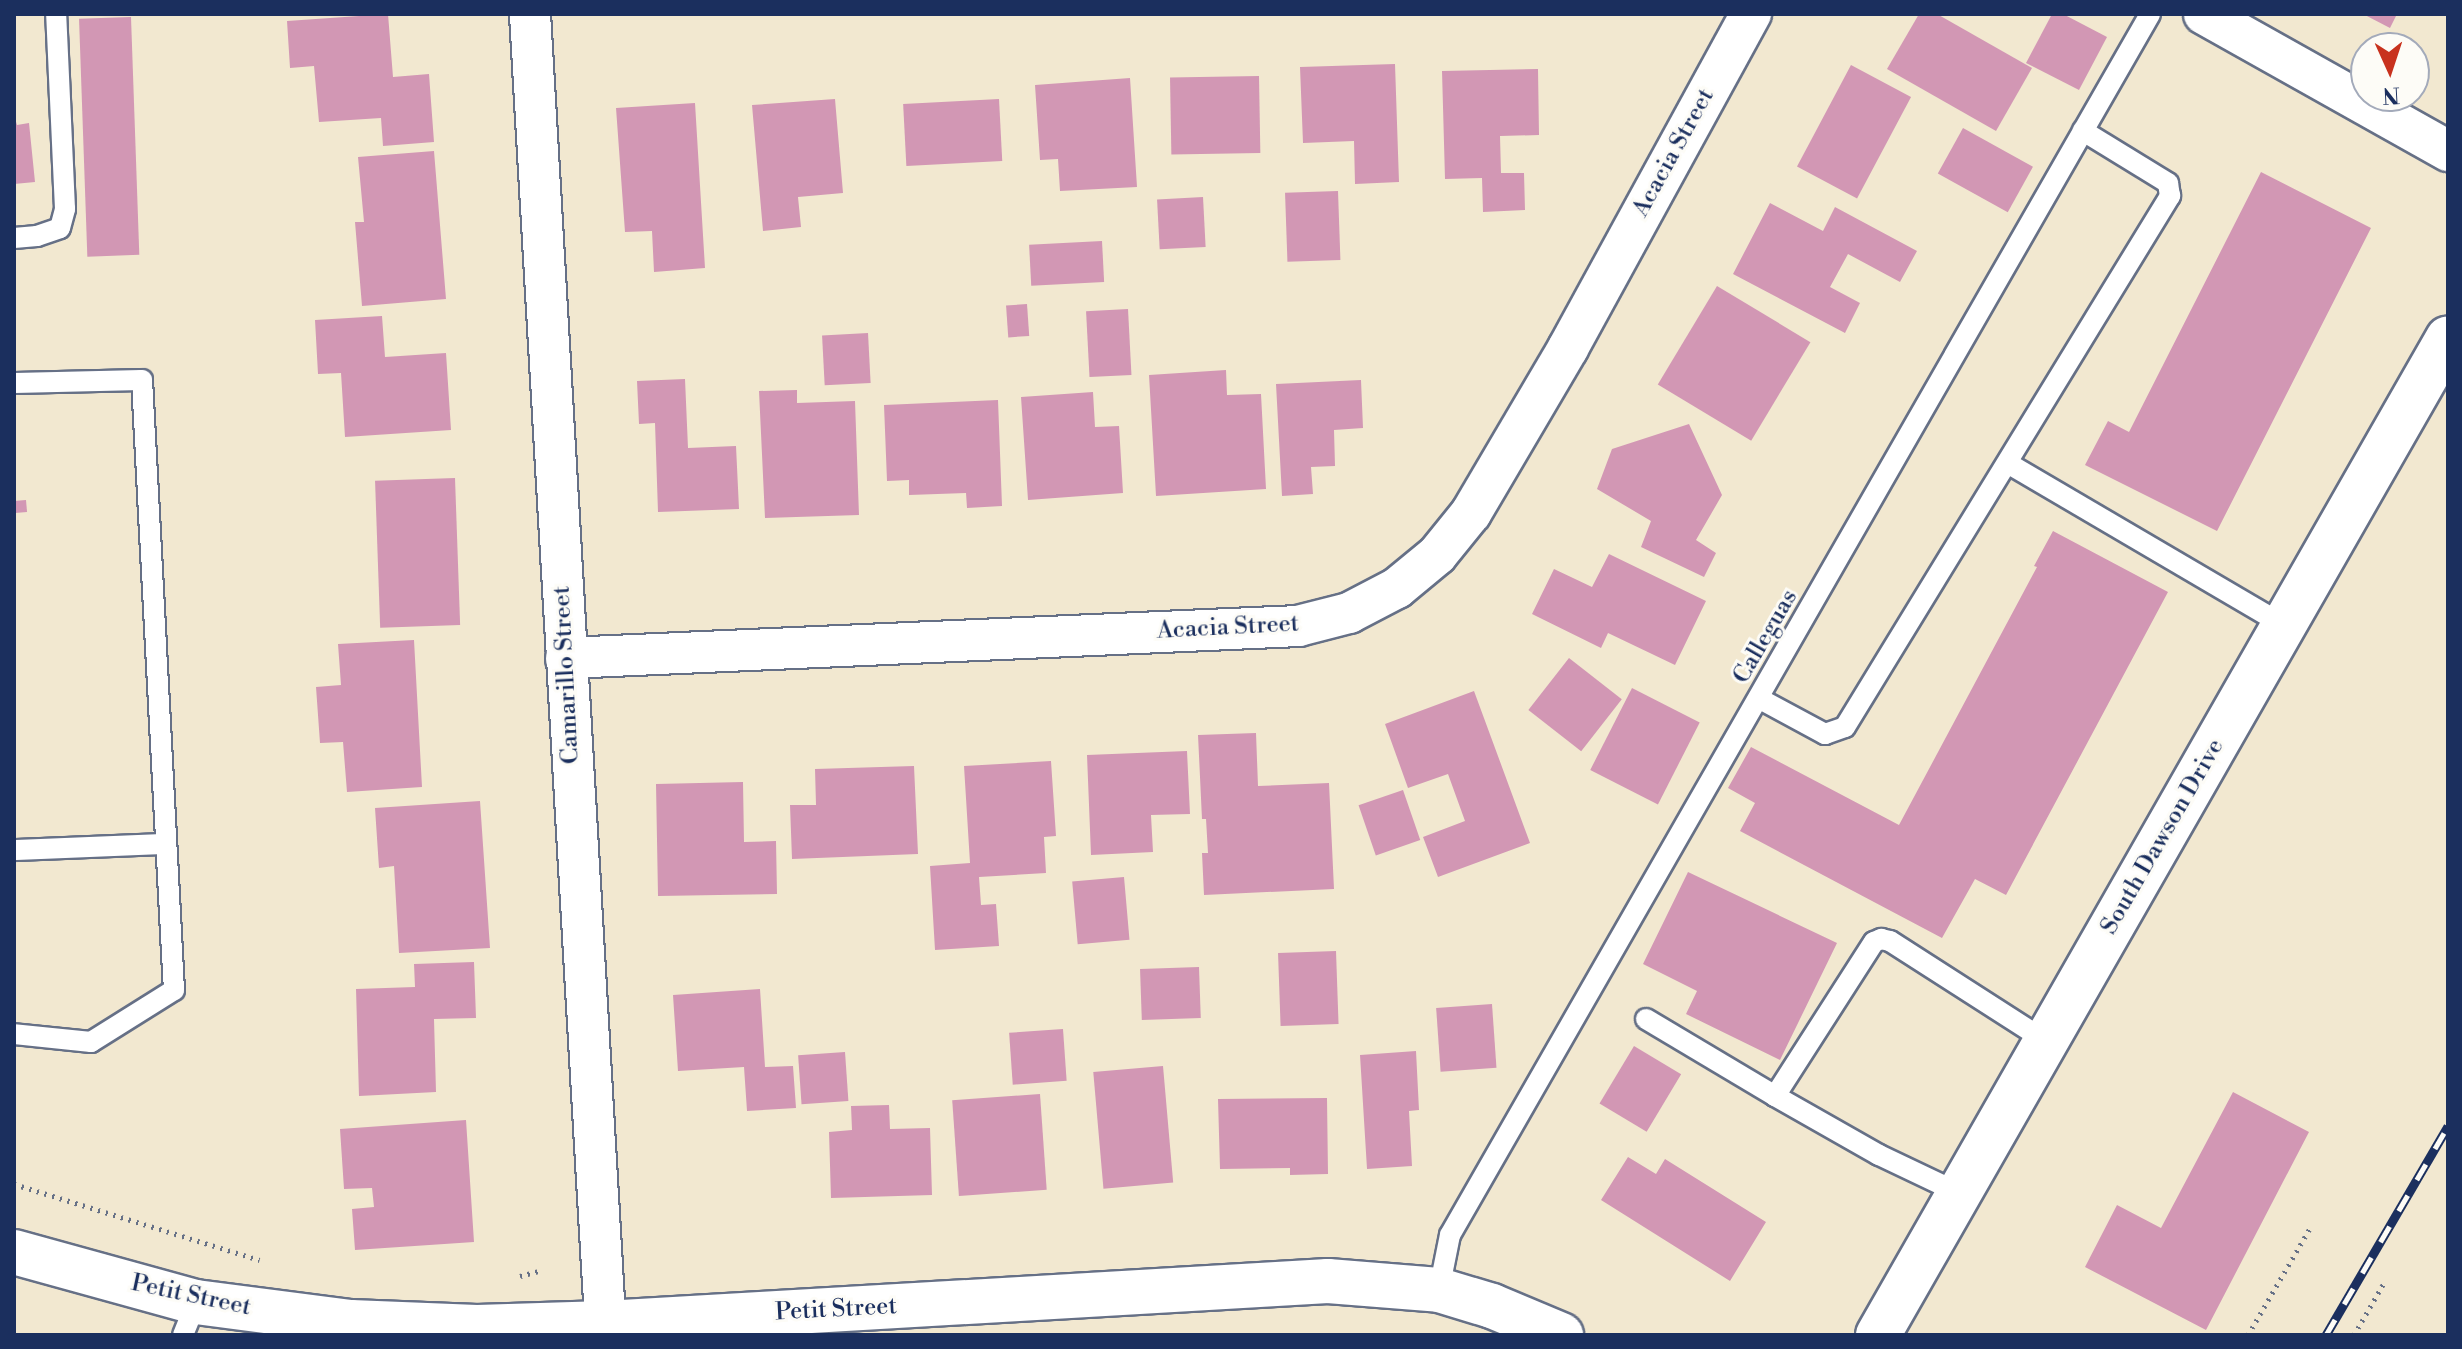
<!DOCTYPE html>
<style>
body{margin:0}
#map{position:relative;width:2462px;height:1349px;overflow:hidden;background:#f2e8d0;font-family:"Libre Bodoni",serif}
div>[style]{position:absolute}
.building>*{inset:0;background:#d297b4;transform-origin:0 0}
.path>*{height:5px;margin-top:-2.5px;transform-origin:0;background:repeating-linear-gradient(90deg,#667086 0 2px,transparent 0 8px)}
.roads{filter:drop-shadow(2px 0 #667086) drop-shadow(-2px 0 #667086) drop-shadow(0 2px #667086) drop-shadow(0 -2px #667086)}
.service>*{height:20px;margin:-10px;padding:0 10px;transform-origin:10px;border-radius:10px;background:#fff}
.minor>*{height:40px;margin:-20px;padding:0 20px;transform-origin:20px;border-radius:20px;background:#fff}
.tertiary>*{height:44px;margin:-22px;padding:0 22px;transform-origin:22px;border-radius:22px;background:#fff}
.rail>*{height:9px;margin-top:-4.5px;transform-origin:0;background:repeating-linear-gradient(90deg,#fdfcf7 0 18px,#1b2f5e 0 36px);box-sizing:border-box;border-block:2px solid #1b2f5e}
span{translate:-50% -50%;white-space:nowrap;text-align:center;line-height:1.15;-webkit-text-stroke:6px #fdfcf7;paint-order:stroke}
.street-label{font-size:24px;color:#1b2f5e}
.frame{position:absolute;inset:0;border:16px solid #1b2f5e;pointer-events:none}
.north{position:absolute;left:2350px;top:32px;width:80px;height:80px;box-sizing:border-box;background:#fdfcf7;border:2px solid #a3aaba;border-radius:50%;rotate:177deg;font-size:22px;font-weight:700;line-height:32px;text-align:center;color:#1b2f5e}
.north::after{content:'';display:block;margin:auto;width:28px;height:36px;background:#c8321e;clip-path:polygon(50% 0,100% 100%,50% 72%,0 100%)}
</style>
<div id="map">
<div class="building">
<i style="clip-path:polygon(388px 14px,393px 77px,429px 74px,434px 142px,383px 146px,381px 118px,319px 122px,314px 66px,290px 68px,287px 21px)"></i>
<i style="clip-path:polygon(1919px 14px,1937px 14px,2032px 68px,1996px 131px,1887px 69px)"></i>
<i style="clip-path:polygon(2052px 14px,2063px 14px,2107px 37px,2079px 90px,2026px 63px)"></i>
<i style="clip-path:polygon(2363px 14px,2397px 14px,2390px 28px)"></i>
<i style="left:131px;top:17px;width:238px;height:52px;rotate:88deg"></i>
<i style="clip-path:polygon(1395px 64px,1399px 182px,1355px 184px,1354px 141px,1303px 143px,1300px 67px)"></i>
<i style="left:1851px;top:65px;width:68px;height:115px;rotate:28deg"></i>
<i style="clip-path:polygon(1538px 69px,1539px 135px,1500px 136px,1501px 173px,1524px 173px,1525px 210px,1483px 212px,1482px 178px,1445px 179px,1442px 71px)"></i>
<i style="left:1259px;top:76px;width:77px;height:89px;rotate:89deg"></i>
<i style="clip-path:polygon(1130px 78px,1137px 187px,1060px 191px,1058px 159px,1040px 160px,1035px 85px)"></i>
<i style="clip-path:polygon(835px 99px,843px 193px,798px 197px,801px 227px,763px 231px,752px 105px)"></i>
<i style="left:999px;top:99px;width:62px;height:96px;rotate:87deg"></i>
<i style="clip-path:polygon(695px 103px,705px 268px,654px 272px,652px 231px,625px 232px,616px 108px)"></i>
<i style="clip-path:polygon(14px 115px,17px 125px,29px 123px,35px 182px,14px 184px)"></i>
<i style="left:1963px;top:128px;width:80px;height:52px;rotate:29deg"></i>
<i style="clip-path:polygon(434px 151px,446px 299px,362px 306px,355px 222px,364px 222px,358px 157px)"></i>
<i style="clip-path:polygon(2261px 172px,2371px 228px,2217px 531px,2085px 465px,2108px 421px,2129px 432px)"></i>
<i style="left:1338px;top:191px;width:69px;height:53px;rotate:88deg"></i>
<i style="left:1203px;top:197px;width:50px;height:46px;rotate:87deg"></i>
<i style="clip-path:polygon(1770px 203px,1823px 231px,1835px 207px,1917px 251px,1900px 282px,1848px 254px,1830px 287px,1860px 303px,1845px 333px,1733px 274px)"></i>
<i style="left:1102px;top:241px;width:41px;height:73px;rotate:87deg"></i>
<i style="left:1717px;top:286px;width:109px;height:115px;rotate:31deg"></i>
<i style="left:1027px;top:304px;width:32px;height:21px;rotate:86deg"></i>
<i style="left:1128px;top:309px;width:66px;height:42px;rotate:87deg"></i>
<i style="clip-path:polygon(382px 316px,385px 357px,446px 353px,451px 430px,345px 437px,341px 373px,318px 374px,315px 320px)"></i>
<i style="left:868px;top:333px;width:50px;height:46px;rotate:87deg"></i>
<i style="clip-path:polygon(1226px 370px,1227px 395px,1261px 394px,1266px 489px,1156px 496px,1149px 375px)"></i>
<i style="clip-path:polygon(685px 379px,688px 448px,736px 446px,739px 509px,658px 512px,655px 423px,639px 424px,637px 381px)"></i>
<i style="clip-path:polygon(1361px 380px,1363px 428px,1334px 430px,1335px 466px,1311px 467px,1313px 494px,1282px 496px,1276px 384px)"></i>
<i style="clip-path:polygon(797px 390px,797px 403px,855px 401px,859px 515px,765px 518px,759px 391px)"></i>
<i style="clip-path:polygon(1093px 392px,1095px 427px,1119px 426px,1123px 493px,1028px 500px,1021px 397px)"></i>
<i style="clip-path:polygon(998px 400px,1002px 506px,967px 508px,966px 493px,909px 495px,909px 480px,887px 481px,884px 405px)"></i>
<i style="clip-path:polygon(1689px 424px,1722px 495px,1696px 540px,1716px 553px,1704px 577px,1641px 547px,1651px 521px,1597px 489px,1612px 449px)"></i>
<i style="left:455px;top:478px;width:147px;height:80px;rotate:88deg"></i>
<i style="left:26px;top:500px;width:12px;height:12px;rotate:85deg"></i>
<i style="clip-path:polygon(2053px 531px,2168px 592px,2006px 895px,1975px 879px,1942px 938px,1740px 831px,1755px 803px,1728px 788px,1751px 747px,1899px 825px,2037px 567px,2034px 566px)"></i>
<i style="clip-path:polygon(1609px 554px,1706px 601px,1675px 665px,1608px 633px,1601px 648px,1532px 614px,1554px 569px,1592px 587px)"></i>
<i style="clip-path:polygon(414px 640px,422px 787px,347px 792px,343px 742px,320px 743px,316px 687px,341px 685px,338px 644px)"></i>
<i style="left:1569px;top:658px;width:67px;height:66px;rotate:38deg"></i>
<i style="left:1632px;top:688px;width:76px;height:92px;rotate:27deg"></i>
<i style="clip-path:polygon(1474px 691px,1530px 843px,1438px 877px,1423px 837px,1465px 821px,1448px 774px,1408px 788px,1385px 724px)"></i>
<i style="clip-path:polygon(1256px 733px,1258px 786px,1329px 783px,1334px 889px,1204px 895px,1202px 853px,1208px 853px,1206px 819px,1202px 819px,1198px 735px)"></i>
<i style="clip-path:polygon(1187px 751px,1190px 814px,1151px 815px,1153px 852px,1091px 855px,1087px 755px)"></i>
<i style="clip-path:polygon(1051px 761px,1056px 836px,1044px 837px,1046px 873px,979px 877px,981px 905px,996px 904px,999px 946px,935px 950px,930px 866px,970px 863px,964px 766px)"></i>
<i style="clip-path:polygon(914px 766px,918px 854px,792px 859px,790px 805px,816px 805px,815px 769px)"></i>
<i style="clip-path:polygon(743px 782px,744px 842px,776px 841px,777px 894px,658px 896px,656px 784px)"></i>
<i style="left:1403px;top:790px;width:53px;height:47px;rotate:71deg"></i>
<i style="clip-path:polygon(480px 801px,490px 948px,399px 953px,394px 866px,379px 868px,375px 808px)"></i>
<i style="clip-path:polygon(1688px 872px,1837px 943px,1780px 1060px,1686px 1014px,1697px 991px,1643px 964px)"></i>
<i style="left:1124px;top:877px;width:63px;height:52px;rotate:85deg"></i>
<i style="left:1336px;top:951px;width:73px;height:58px;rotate:88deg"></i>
<i style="clip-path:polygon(474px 962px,476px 1018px,434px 1019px,436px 1092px,359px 1096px,356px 989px,415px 987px,414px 964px)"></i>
<i style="left:1199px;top:967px;width:51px;height:59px;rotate:88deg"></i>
<i style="clip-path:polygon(760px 989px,765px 1067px,793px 1066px,796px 1108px,747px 1111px,744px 1067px,678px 1071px,673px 995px)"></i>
<i style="left:1492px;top:1004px;width:64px;height:56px;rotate:86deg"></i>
<i style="left:1063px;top:1029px;width:52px;height:54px;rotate:86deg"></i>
<i style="left:1634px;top:1046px;width:55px;height:67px;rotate:31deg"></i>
<i style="clip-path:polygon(1416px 1051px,1419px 1110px,1409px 1111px,1412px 1166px,1367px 1169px,1360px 1055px)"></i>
<i style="left:845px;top:1052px;width:49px;height:47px;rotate:86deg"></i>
<i style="left:1163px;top:1066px;width:117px;height:70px;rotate:85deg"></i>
<i style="clip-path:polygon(2233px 1092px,2309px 1132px,2206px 1330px,2085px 1267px,2117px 1205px,2161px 1228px)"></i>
<i style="left:1040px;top:1094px;width:96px;height:88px;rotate:86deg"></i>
<i style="clip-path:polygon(1327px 1098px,1328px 1174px,1290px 1175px,1290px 1168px,1220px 1169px,1218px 1099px)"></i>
<i style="clip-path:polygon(889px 1105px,890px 1129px,930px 1128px,932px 1195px,831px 1198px,829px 1132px,852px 1130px,851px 1106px)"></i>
<i style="clip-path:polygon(466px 1120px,474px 1242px,355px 1250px,352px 1209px,374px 1207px,372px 1188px,344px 1189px,340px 1129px)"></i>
<i style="clip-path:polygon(1628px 1157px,1656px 1174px,1665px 1159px,1766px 1222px,1730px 1281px,1601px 1200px)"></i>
</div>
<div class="path">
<i style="left:14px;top:1184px;width:257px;rotate:17.2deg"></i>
<i style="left:520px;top:1276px;width:23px;rotate:-15deg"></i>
<i style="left:2248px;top:1335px;width:124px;rotate:-59.9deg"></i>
<i style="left:2354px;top:1335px;width:62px;rotate:-60.1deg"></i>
</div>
<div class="roads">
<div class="service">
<i style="left:14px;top:238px;width:23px;rotate:-5deg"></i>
<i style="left:37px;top:236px;width:24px;rotate:-19deg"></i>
<i style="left:60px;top:228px;width:20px;rotate:-75deg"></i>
<i style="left:65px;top:209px;width:195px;rotate:-92.6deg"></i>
<i style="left:14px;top:383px;width:128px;rotate:-1.3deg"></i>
<i style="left:142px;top:380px;width:611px;rotate:87deg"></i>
<i style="left:174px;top:990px;width:98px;rotate:147.9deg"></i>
<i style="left:91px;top:1042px;width:77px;rotate:-174.1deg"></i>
<i style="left:2009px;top:464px;width:318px;rotate:30.4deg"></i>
<i style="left:1760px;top:699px;width:74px;rotate:28.3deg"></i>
<i style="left:1825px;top:734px;width:21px;rotate:-19deg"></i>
<i style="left:1845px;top:727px;width:623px;rotate:-58.53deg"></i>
<i style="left:2170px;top:196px;width:13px;rotate:-99deg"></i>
<i style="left:2168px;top:183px;width:100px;rotate:-148.5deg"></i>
<i style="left:14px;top:850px;width:151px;rotate:-2.3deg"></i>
<i style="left:1646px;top:1019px;width:150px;rotate:30.8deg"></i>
<i style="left:1959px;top:1193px;width:89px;rotate:-154.6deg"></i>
<i style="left:1879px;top:1155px;width:120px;rotate:-150.4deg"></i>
<i style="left:1775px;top:1096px;width:183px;rotate:-57.3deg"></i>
<i style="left:1874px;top:942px;width:8px;rotate:-23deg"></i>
<i style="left:1881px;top:939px;width:9px;rotate:13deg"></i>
<i style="left:1890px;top:941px;width:185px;rotate:32.7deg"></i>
<i style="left:1439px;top:1290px;width:56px;rotate:-78.7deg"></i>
<i style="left:1450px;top:1235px;width:1407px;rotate:-60.17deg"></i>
<i style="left:183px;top:1335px;width:35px;rotate:-68deg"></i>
</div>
<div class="minor">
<i style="left:530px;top:14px;width:1323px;rotate:86.71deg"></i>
<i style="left:2204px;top:14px;width:280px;rotate:29.3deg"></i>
<i style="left:566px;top:658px;width:733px;rotate:-2.5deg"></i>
<i style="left:1298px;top:626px;width:53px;rotate:-14.3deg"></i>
<i style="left:1349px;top:613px;width:54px;rotate:-27.5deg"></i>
<i style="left:1397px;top:588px;width:52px;rotate:-39.5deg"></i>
<i style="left:1437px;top:555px;width:54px;rotate:-51deg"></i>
<i style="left:1471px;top:513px;width:191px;rotate:-59.5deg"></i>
<i style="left:1568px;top:348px;width:381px;rotate:-61.3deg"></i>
</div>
<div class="tertiary">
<i style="left:14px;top:1252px;width:189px;rotate:15.4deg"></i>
<i style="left:196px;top:1302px;width:156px;rotate:7.4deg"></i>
<i style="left:351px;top:1322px;width:126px;rotate:2.3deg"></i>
<i style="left:477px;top:1327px;width:128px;rotate:-1.8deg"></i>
<i style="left:605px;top:1323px;width:724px;rotate:-3.32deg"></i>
<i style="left:1328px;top:1281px;width:111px;rotate:4.6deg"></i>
<i style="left:1439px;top:1290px;width:55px;rotate:16.8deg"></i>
<i style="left:1492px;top:1306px;width:75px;rotate:22.8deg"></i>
<i style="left:1878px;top:1335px;width:1148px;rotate:-60.24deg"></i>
</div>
</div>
<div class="rail">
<i style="left:2326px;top:1335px;width:242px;rotate:-59.7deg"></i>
</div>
<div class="street-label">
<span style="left:1674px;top:153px;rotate:-61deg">Acacia Street</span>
<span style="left:1228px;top:628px;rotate:-3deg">Acacia Street</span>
<span style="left:1766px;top:637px;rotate:-60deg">Calleguas</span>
<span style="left:567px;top:675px;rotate:-93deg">Camarillo Street</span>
<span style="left:2163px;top:837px;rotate:-60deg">South Dawson Drive</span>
<span style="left:191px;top:1296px;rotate:12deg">Petit Street</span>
<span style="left:836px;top:1310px;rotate:-3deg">Petit Street</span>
</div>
<div class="frame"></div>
<div class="north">N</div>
</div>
